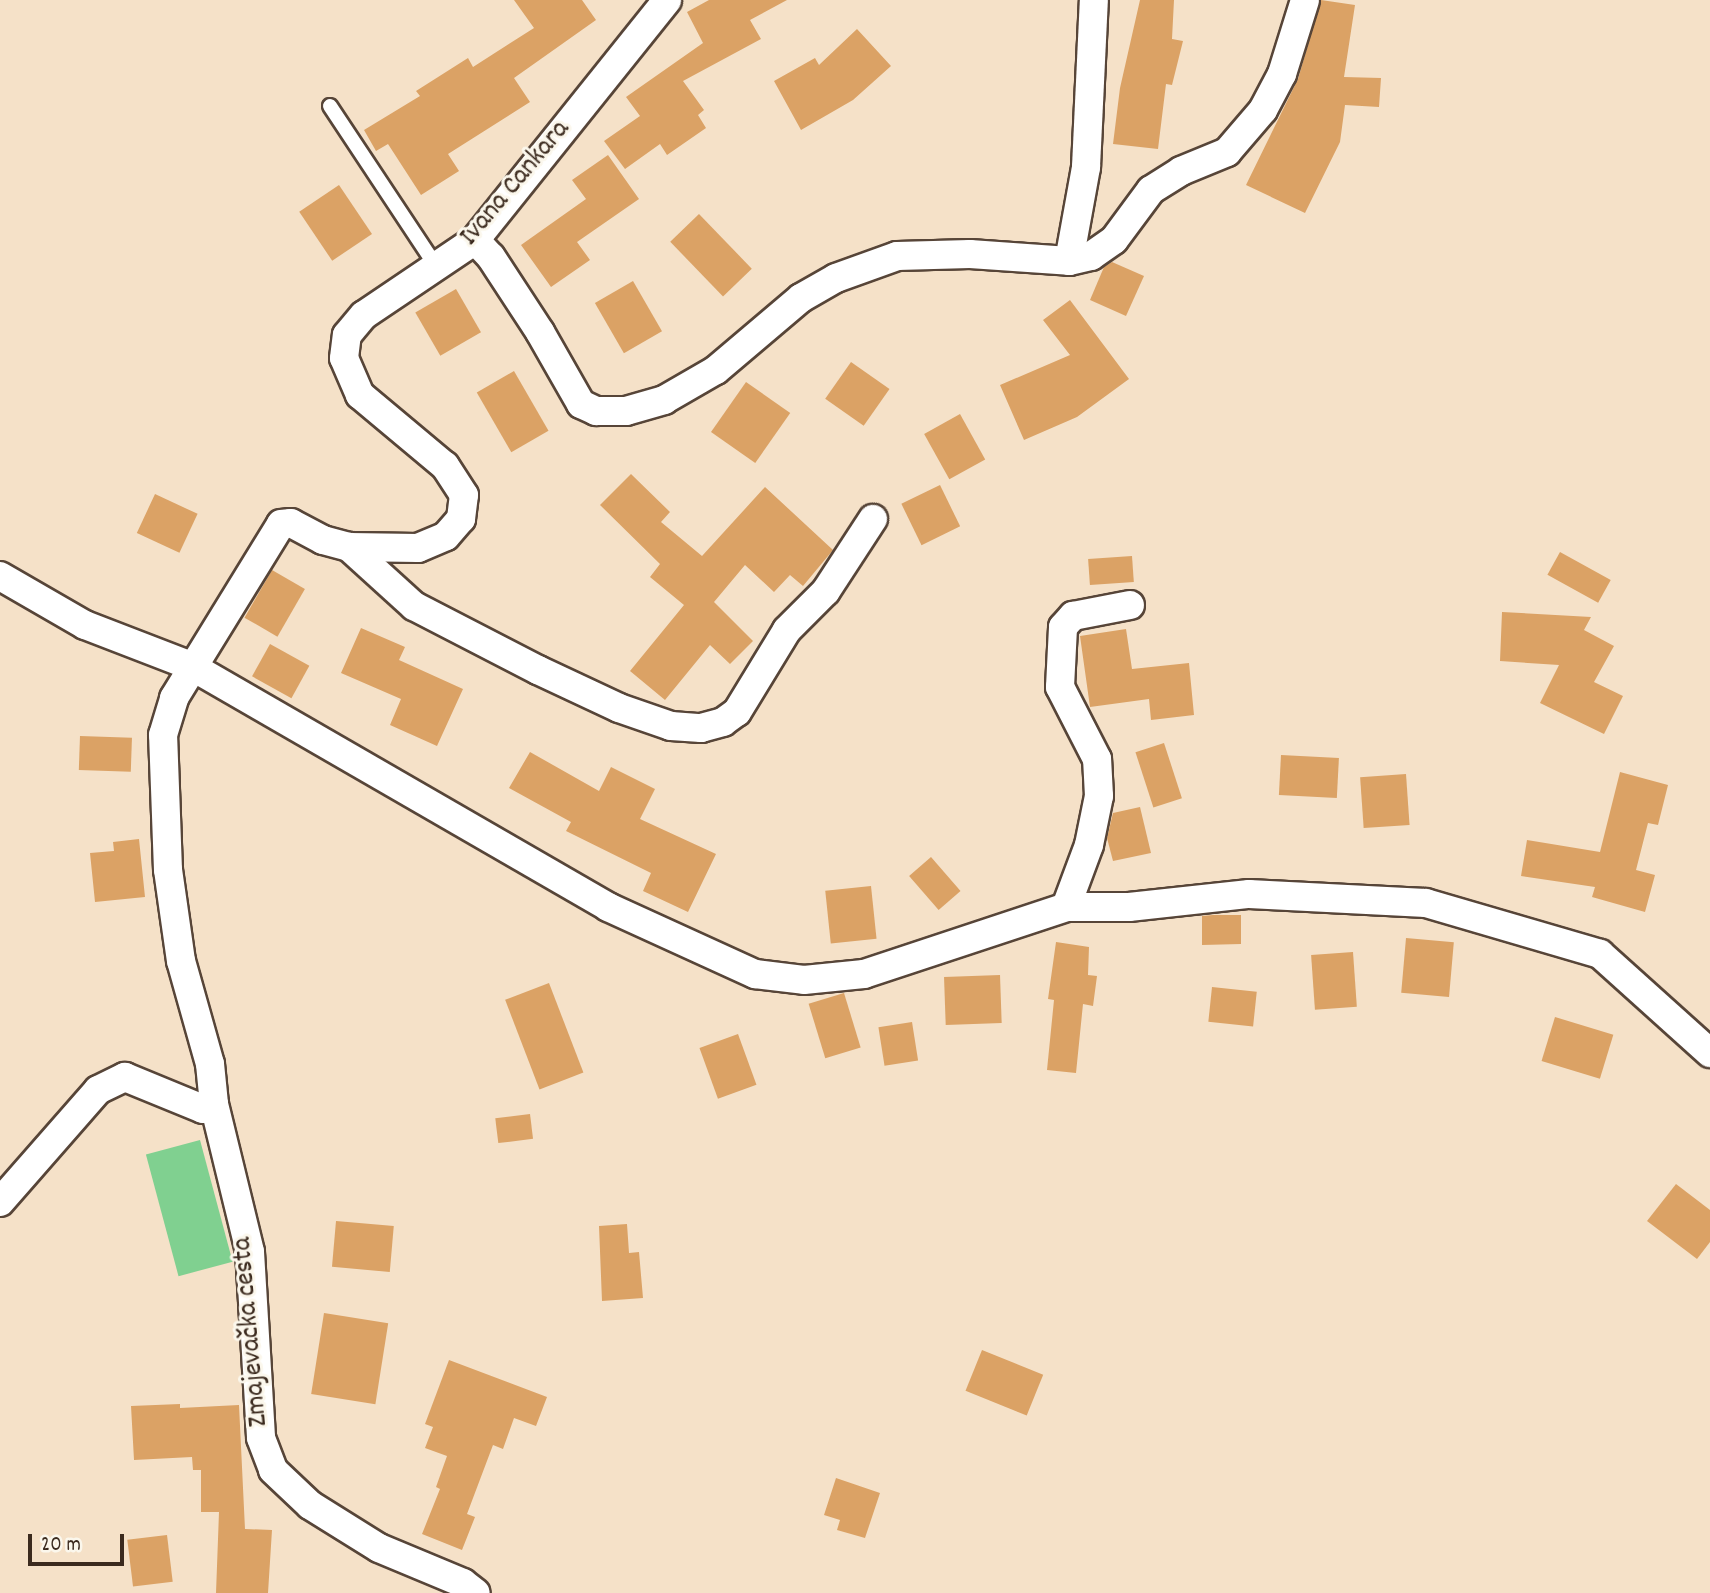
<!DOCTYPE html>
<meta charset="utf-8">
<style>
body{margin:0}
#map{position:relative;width:1710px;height:1593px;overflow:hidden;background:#f5e1c8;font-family:Dekko,sans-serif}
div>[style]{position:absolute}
.green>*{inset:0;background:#80d090;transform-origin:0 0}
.building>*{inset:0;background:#dba265;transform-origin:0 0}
.roads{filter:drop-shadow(2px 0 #574538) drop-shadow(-2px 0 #574538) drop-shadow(0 2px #574538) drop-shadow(0 -2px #574538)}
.lane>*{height:14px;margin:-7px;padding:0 7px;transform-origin:7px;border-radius:7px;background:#fff}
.street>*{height:28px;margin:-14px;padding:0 14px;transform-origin:14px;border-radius:14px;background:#fff}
span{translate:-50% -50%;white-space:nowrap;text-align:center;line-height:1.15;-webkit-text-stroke:6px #fbf7ec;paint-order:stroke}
.street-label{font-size:28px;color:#3b2a1e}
.scale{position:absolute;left:28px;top:1534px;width:96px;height:32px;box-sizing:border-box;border:4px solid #3b2a1e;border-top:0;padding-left:9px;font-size:21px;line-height:24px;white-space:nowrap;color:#3b2a1e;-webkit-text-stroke:5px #fbf7ec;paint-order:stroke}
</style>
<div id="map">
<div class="green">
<i style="left:200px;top:1140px;width:126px;height:56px;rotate:75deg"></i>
</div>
<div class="building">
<i style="clip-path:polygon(514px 0,582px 0,596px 20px,514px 78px,530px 102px,448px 154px,459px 171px,421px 195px,388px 144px,376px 151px,364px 130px,420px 96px,416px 91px,468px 58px,473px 67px,534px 28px)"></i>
<i style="clip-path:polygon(709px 0,787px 0,750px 20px,761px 39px,683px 81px,704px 110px,698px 115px,706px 128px,667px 155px,660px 144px,625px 169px,604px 141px,640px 116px,626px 97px,703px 43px,687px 12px)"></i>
<i style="clip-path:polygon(1140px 0,1174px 0,1172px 39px,1183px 41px,1172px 85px,1166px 84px,1158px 149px,1113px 144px,1120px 88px)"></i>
<i style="clip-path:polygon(1321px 0,1355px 5px,1344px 77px,1381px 78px,1379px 107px,1345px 105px,1340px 142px,1305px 213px,1246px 185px,1298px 79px)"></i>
<i style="clip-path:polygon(857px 29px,891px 66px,853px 100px,801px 130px,774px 81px,815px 58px,819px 65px)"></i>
<i style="clip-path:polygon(608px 155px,639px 199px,577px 242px,590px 260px,551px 287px,521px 245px,586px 199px,572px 180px)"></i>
<i style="left:339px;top:185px;width:59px;height:48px;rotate:56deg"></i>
<i style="left:699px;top:214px;width:76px;height:40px;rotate:46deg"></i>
<i style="clip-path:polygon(1112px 262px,1144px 276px,1126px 316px,1090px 300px,1104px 267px)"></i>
<i style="left:633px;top:281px;width:58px;height:44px;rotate:60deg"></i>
<i style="left:456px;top:289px;width:50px;height:47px;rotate:60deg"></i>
<i style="clip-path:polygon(1070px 300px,1129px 379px,1077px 417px,1024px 440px,1000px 385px,1070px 355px,1043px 320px)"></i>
<i style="left:851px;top:362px;width:47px;height:45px;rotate:35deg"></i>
<i style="left:514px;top:371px;width:69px;height:43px;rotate:60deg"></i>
<i style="left:746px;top:382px;width:54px;height:61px;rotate:35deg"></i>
<i style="left:960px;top:414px;width:52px;height:41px;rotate:61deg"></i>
<i style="clip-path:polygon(631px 474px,670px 512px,661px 522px,702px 556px,765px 487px,833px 550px,803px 586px,790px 575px,774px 592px,745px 565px,714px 602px,753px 641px,730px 664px,710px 645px,665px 700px,630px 671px,684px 605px,650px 577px,660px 564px,600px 505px)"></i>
<i style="left:940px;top:485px;width:46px;height:43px;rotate:64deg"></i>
<i style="left:155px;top:494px;width:47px;height:43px;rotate:25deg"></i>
<i style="left:1560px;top:552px;width:58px;height:26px;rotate:29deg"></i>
<i style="left:1132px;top:556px;width:26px;height:44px;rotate:86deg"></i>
<i style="left:272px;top:570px;width:38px;height:55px;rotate:30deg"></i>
<i style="clip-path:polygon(1502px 612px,1591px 617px,1584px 630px,1614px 646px,1594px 682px,1623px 696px,1604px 734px,1540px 703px,1559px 665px,1500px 661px)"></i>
<i style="clip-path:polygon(361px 628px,405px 647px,399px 660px,463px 689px,437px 746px,390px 725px,401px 699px,341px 673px)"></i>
<i style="clip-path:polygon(1126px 629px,1132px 669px,1189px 663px,1194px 715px,1151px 720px,1149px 699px,1090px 707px,1080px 636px)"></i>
<i style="left:270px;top:644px;width:45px;height:37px;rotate:29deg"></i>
<i style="left:80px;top:736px;width:52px;height:34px;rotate:2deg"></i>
<i style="left:1164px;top:743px;width:58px;height:30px;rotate:72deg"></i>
<i style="clip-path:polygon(530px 752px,599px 791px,611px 767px,655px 789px,640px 819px,716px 854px,688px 912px,643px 891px,651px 873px,566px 831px,571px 822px,509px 788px)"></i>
<i style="left:1281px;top:755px;width:58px;height:40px;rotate:3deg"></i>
<i style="clip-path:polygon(1620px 772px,1668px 785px,1658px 825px,1648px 823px,1636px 870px,1655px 875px,1645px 912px,1592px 897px,1595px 887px,1521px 876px,1527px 840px,1600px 852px)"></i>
<i style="left:1406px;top:774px;width:51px;height:46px;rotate:86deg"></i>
<i style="clip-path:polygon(1140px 807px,1151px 853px,1113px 861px,1107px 838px,1113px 813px)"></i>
<i style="clip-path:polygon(139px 839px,145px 897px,95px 902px,90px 853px,114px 851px,113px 842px)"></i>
<i style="left:931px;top:857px;width:45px;height:29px;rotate:49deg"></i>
<i style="left:871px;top:886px;width:53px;height:46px;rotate:84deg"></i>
<i style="clip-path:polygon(1213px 915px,1241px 915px,1241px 944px,1202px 945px,1202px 916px)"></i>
<i style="left:1406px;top:938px;width:48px;height:55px;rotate:5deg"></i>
<i style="clip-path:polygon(1056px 942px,1089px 947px,1088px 975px,1097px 976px,1093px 1006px,1083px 1004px,1076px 1073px,1047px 1070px,1054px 1000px,1048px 999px)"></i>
<i style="left:1353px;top:952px;width:55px;height:42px;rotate:86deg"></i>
<i style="left:1000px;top:975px;width:48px;height:56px;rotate:88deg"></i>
<i style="left:549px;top:983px;width:96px;height:47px;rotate:69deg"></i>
<i style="left:1212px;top:987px;width:45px;height:35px;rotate:6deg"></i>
<i style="left:844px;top:993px;width:57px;height:37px;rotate:73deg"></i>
<i style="left:1555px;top:1017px;width:61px;height:46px;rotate:17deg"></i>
<i style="left:912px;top:1022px;width:39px;height:34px;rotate:81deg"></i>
<i style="left:738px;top:1034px;width:54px;height:41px;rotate:70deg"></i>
<i style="left:530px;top:1114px;width:25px;height:35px;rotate:83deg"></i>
<i style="clip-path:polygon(1676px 1184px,1710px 1210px,1710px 1242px,1697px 1259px,1647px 1221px)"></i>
<i style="left:336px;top:1221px;width:58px;height:46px;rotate:5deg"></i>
<i style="clip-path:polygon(627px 1224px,629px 1253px,639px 1252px,643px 1298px,602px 1301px,599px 1226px)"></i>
<i style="left:324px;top:1313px;width:65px;height:82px;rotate:9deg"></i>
<i style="left:982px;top:1350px;width:66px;height:44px;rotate:22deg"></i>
<i style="clip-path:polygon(449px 1360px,547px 1397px,536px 1426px,514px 1418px,503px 1449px,493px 1445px,467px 1514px,475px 1517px,462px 1550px,422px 1534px,440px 1489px,436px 1487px,447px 1456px,425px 1448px,433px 1427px,425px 1424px)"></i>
<i style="clip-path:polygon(180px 1404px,180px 1408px,239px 1405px,245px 1529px,272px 1530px,268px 1593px,216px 1593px,219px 1512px,201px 1512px,201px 1470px,193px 1470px,192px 1457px,134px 1460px,131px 1406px)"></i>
<i style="clip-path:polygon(836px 1478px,880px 1493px,865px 1538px,837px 1530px,840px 1520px,824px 1515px)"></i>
<i style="left:167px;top:1535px;width:47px;height:40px;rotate:83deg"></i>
</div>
<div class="roads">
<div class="lane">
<i style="left:330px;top:106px;width:196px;rotate:56.5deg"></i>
</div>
<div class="street">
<i style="left:475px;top:240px;width:23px;rotate:47deg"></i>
<i style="left:491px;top:257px;width:90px;rotate:56.8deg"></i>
<i style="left:540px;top:332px;width:83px;rotate:60.3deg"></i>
<i style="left:581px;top:404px;width:17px;rotate:25deg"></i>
<i style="left:596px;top:411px;width:30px"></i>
<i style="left:626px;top:411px;width:40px;rotate:-16deg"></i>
<i style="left:664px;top:400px;width:60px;rotate:-30deg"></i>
<i style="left:716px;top:370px;width:111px;rotate:-40.3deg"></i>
<i style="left:801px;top:298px;width:40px;rotate:-29.7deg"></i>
<i style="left:836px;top:278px;width:65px;rotate:-19.8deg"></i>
<i style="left:897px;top:256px;width:73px;rotate:-1.6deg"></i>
<i style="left:970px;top:254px;width:99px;rotate:4deg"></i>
<i style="left:1069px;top:261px;width:23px;rotate:-13deg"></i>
<i style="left:1091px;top:256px;width:28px;rotate:-35deg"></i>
<i style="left:1114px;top:240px;width:62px;rotate:-53.5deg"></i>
<i style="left:1151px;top:190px;width:36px;rotate:-32deg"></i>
<i style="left:1181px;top:171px;width:50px;rotate:-22.4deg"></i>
<i style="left:1227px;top:152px;width:55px;rotate:-49.4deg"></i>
<i style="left:1263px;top:110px;width:41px;rotate:-62.2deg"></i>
<i style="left:1282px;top:74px;width:77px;rotate:-72.7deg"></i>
<i style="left:1069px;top:261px;width:96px;rotate:-79.7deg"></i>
<i style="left:1086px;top:167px;width:167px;rotate:-87.3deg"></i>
<i style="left:349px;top:547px;width:88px;rotate:42.2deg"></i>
<i style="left:414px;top:606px;width:140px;rotate:27.3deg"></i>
<i style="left:538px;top:670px;width:89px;rotate:25.1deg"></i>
<i style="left:619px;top:708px;width:55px;rotate:19.1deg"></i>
<i style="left:671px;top:726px;width:30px;rotate:4deg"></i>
<i style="left:701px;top:728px;width:23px;rotate:-15deg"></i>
<i style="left:723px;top:722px;width:17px;rotate:-36deg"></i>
<i style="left:737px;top:712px;width:96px;rotate:-58.6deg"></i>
<i style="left:787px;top:630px;width:55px;rotate:-45deg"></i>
<i style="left:826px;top:591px;width:86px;rotate:-56.9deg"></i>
<i style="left:0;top:576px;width:98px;rotate:30deg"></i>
<i style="left:85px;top:625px;width:114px;rotate:21.1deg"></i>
<i style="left:191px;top:666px;width:482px;rotate:30deg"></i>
<i style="left:608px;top:907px;width:162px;rotate:24.5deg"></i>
<i style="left:755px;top:974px;width:49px;rotate:7deg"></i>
<i style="left:804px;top:980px;width:60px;rotate:-5.7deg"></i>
<i style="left:864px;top:974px;width:213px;rotate:-18.3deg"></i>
<i style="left:1066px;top:907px;width:66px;rotate:-69.6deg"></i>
<i style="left:1089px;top:845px;width:50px;rotate:-78.5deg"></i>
<i style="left:1099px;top:796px;width:37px;rotate:-93deg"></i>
<i style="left:1097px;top:759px;width:81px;rotate:-117.2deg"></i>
<i style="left:1060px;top:687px;width:60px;rotate:-87.1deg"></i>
<i style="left:1063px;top:627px;width:15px;rotate:-48deg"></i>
<i style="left:1073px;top:616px;width:58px;rotate:-10.9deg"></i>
<i style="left:1066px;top:907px;width:63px"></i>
<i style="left:1129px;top:907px;width:121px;rotate:-6.2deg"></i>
<i style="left:1249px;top:894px;width:177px;rotate:2.9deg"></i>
<i style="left:1426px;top:903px;width:181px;rotate:16.3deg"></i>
<i style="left:1600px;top:954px;width:148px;rotate:42deg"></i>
<i style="left:214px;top:1104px;width:40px;rotate:-95.7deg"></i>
<i style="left:210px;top:1064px;width:107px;rotate:-105.7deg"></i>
<i style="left:181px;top:961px;width:92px;rotate:-98.1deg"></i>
<i style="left:168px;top:870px;width:135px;rotate:-92.1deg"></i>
<i style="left:163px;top:735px;width:39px;rotate:-73deg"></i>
<i style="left:174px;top:698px;width:204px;rotate:-58.4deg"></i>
<i style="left:281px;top:524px;width:10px;rotate:-6deg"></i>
<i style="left:291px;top:523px;width:36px;rotate:28deg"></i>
<i style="left:323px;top:540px;width:27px;rotate:15deg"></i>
<i style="left:349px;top:547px;width:69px;rotate:0.8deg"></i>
<i style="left:418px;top:548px;width:30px;rotate:-23deg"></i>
<i style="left:446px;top:536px;width:23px;rotate:-49deg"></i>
<i style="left:461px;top:519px;width:24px;rotate:-83deg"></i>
<i style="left:464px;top:495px;width:35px;rotate:-123deg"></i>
<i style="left:445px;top:466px;width:111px;rotate:-140.1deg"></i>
<i style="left:360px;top:395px;width:40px;rotate:-113.4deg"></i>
<i style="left:344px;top:358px;width:23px;rotate:-83deg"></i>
<i style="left:347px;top:335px;width:26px;rotate:-50deg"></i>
<i style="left:364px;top:315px;width:134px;rotate:-34deg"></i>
<i style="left:475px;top:240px;width:307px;rotate:-51.3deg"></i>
<i style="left:0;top:1202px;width:149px;rotate:-48.8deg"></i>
<i style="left:98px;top:1090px;width:30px;rotate:-26deg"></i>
<i style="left:125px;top:1077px;width:84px;rotate:22.3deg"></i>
<i style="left:203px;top:1109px;width:12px;rotate:-24deg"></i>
<i style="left:214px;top:1104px;width:152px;rotate:76.3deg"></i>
<i style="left:250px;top:1252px;width:186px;rotate:86.6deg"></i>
<i style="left:261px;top:1438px;width:34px;rotate:69deg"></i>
<i style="left:273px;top:1470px;width:51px;rotate:43.4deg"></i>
<i style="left:310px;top:1505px;width:81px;rotate:31.9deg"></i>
<i style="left:379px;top:1548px;width:91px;rotate:22.6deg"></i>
<i style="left:463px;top:1583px;width:16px;rotate:38deg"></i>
</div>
</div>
<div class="street-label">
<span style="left:516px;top:184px;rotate:-50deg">Ivana Cankara</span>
<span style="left:252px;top:1332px;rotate:-95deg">Zmajevačka cesta</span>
</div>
<div class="scale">20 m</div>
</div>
